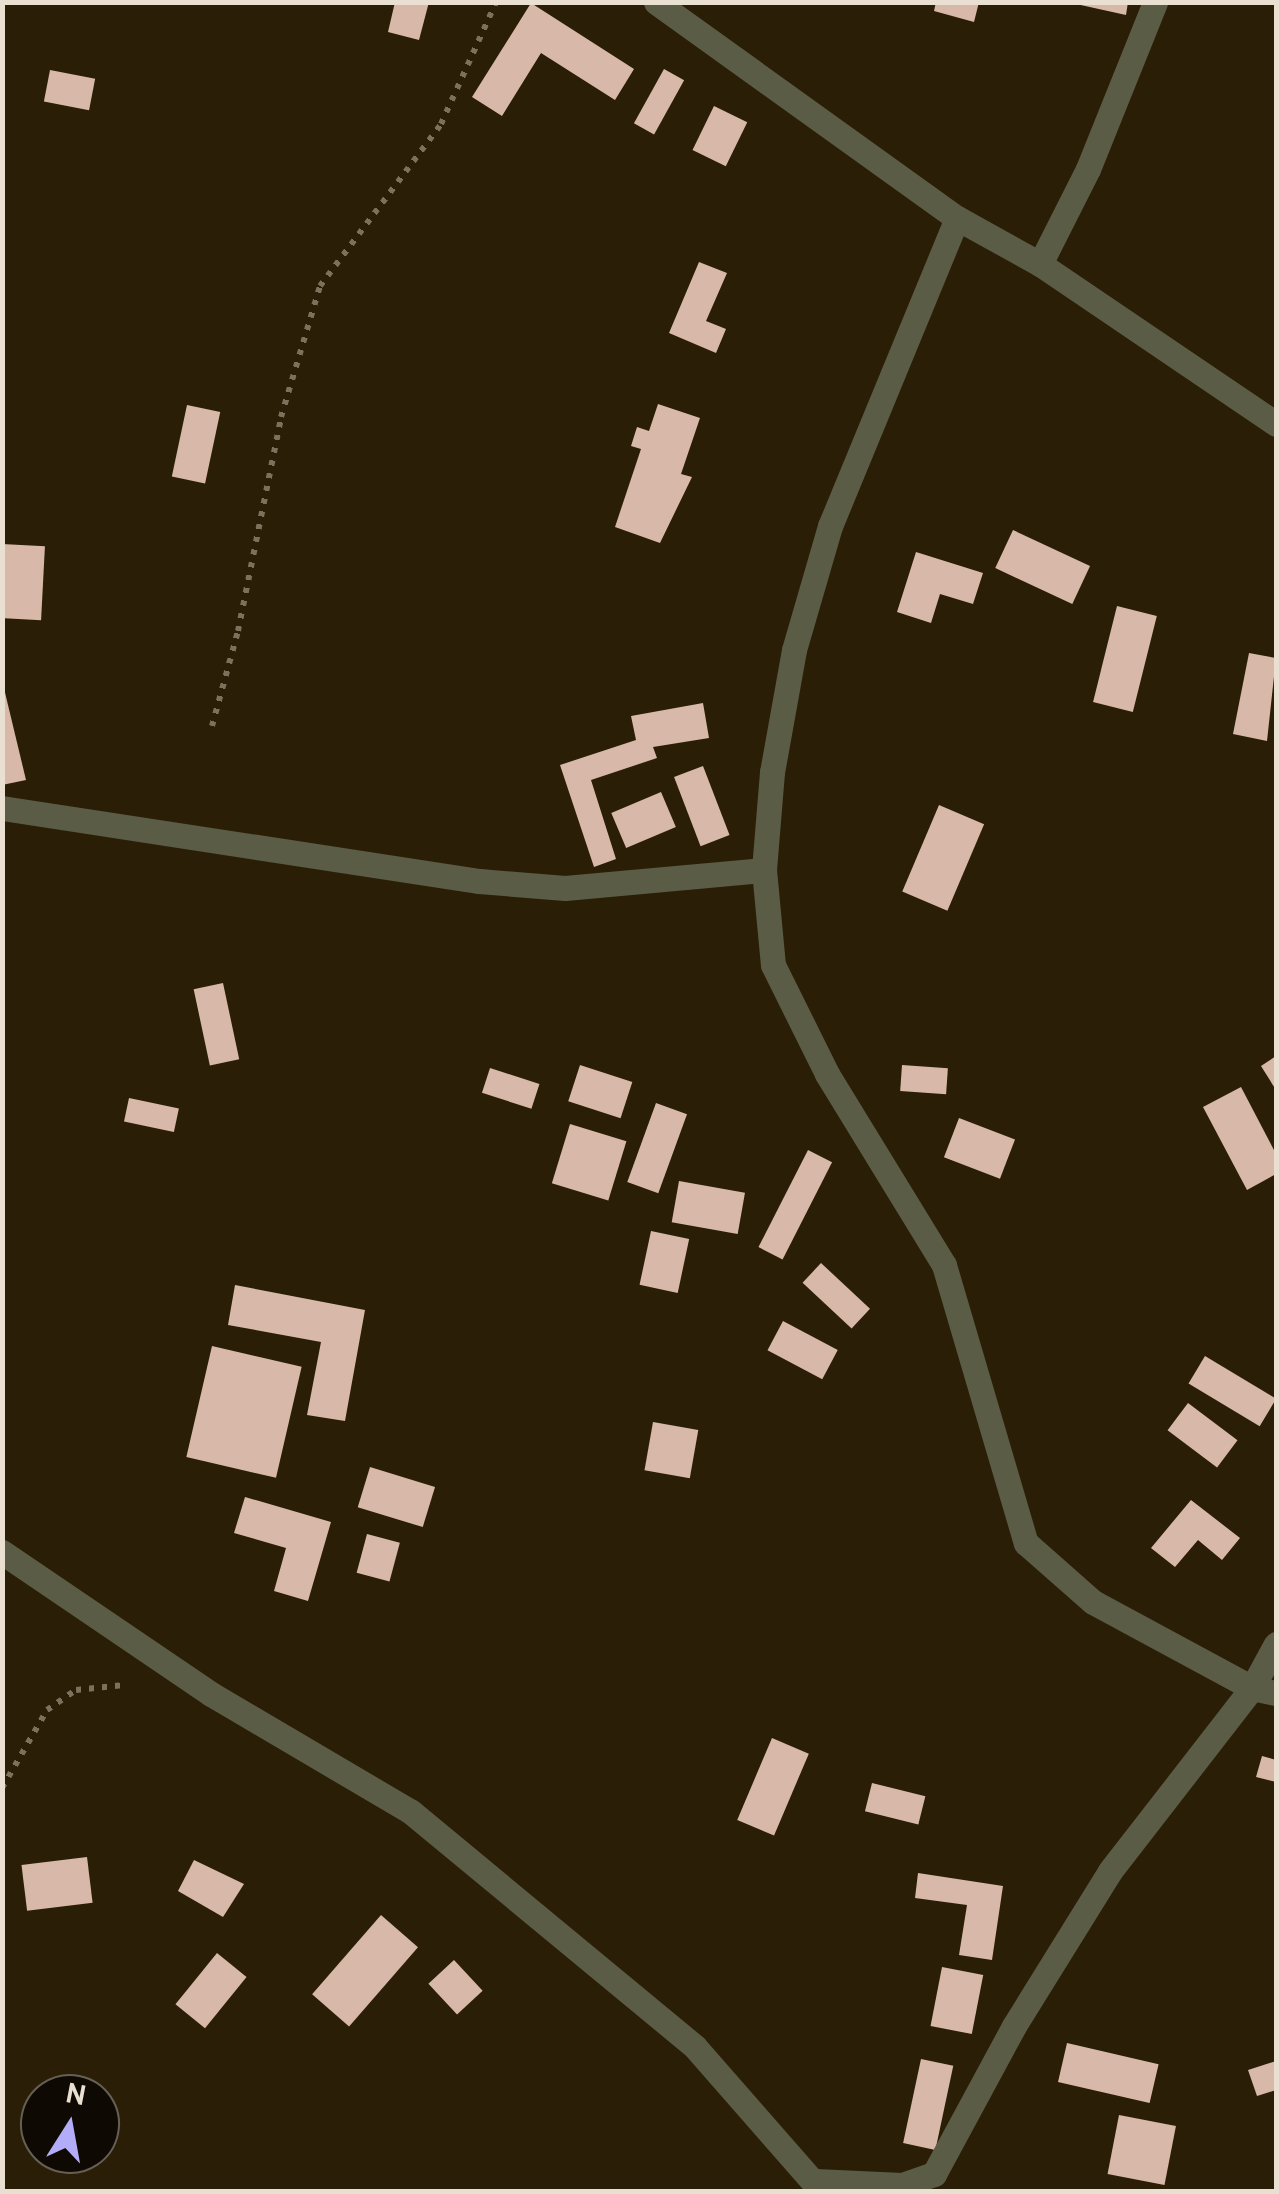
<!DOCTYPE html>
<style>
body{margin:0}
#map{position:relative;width:1279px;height:2194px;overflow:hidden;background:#2b1e07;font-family:Overpass,sans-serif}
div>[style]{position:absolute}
.building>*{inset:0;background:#d8b9a9;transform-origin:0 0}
.path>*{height:6px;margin-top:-3px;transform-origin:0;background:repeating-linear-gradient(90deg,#7d715e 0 5px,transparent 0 13px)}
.street>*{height:25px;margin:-12.5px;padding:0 12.5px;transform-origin:12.5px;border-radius:12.5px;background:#5b5c45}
span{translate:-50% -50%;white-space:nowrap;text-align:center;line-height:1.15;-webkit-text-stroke:10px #0f0903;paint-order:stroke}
.frame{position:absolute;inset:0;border:5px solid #e9e0d2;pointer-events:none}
.north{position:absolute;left:20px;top:2074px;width:100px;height:100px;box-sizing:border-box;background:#0f0903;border:2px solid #665f56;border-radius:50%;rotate:11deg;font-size:28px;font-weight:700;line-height:40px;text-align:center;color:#e9e0d2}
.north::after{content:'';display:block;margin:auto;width:35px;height:45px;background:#b3acf9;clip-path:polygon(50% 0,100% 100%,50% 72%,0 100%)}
</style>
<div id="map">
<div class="building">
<i style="clip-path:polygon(395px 2px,429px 2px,419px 40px,388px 32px)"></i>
<i style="clip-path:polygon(936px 2px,979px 2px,974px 22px,934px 11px)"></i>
<i style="clip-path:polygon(1067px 2px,1128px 2px,1126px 15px)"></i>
<i style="clip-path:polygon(531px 3px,634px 69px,615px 100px,541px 53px,502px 116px,472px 97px)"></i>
<i style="left:664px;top:69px;width:23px;height:62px;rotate:29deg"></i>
<i style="left:50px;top:70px;width:46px;height:32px;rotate:11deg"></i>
<i style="left:714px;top:106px;width:37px;height:49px;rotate:26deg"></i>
<i style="clip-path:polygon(699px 262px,727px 273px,706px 321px,726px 329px,716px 353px,669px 333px)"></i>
<i style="clip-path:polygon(658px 404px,700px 418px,681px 474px,692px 477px,660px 543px,615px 527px,641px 449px,631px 446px,637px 427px,649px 431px)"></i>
<i style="left:187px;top:405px;width:34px;height:73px;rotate:12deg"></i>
<i style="left:1013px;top:530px;width:85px;height:42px;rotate:25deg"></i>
<i style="left:2px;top:544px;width:43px;height:74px;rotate:3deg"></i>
<i style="clip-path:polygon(916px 552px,983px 573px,973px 604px,940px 594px,931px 623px,897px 612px)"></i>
<i style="left:1117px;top:606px;width:41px;height:99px;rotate:14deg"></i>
<i style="clip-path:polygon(1249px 653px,1276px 658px,1267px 741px,1233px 734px)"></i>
<i style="clip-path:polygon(2px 680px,26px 780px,2px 785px)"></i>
<i style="clip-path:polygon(703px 703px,709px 738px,653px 747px,657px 758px,591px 780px,616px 859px,594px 867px,560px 765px,636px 740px,631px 716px)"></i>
<i style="left:703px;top:766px;width:74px;height:31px;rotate:69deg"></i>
<i style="left:661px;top:792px;width:38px;height:54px;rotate:67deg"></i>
<i style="left:939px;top:805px;width:49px;height:94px;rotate:23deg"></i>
<i style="left:223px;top:983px;width:78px;height:30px;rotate:78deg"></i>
<i style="clip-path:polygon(1276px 1056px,1276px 1090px,1261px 1066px)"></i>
<i style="left:580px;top:1065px;width:55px;height:38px;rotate:18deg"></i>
<i style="left:902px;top:1065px;width:46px;height:26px;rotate:4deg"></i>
<i style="left:490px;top:1068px;width:52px;height:26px;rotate:18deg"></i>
<i style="clip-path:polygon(1241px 1087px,1276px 1154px,1276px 1174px,1247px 1190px,1203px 1107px)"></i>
<i style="left:129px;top:1098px;width:51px;height:24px;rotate:12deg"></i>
<i style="left:656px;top:1103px;width:33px;height:84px;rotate:20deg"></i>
<i style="left:959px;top:1118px;width:60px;height:42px;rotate:21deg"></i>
<i style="left:570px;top:1124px;width:59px;height:62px;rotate:17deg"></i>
<i style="left:808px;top:1150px;width:27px;height:109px;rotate:27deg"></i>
<i style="left:679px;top:1181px;width:67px;height:42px;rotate:10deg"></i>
<i style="left:651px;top:1231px;width:39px;height:55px;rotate:12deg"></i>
<i style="left:821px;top:1263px;width:67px;height:27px;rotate:43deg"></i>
<i style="clip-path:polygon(235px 1285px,365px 1310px,345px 1421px,307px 1415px,321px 1342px,228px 1325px)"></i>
<i style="left:783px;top:1321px;width:62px;height:33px;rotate:28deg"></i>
<i style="left:212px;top:1346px;width:92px;height:114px;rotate:13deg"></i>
<i style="left:1205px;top:1356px;width:83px;height:32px;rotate:31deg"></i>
<i style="left:1188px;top:1403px;width:62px;height:34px;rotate:37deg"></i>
<i style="left:653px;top:1422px;width:46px;height:49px;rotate:10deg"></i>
<i style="left:370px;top:1467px;width:68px;height:42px;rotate:17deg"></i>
<i style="clip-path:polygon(245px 1497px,331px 1522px,308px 1601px,274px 1591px,286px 1548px,234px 1533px)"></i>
<i style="clip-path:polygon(1191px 1500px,1240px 1538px,1222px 1560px,1198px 1540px,1175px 1567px,1151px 1548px)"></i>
<i style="left:367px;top:1534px;width:34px;height:40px;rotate:15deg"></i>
<i style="left:772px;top:1738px;width:40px;height:89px;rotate:23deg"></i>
<i style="clip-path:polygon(1262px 1756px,1276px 1760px,1276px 1782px,1256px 1777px)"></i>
<i style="left:872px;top:1783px;width:55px;height:29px;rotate:14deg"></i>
<i style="left:87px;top:1857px;width:46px;height:66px;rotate:83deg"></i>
<i style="clip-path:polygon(194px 1860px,244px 1884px,223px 1917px,178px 1891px)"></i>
<i style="clip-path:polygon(918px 1873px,1003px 1886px,992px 1960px,959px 1955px,967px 1905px,915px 1898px)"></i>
<i style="left:381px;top:1915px;width:49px;height:105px;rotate:41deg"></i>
<i style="left:217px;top:1953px;width:38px;height:66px;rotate:39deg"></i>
<i style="left:454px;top:1960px;width:42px;height:35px;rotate:47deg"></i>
<i style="left:942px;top:1967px;width:42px;height:60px;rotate:11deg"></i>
<i style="left:1067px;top:2043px;width:94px;height:40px;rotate:13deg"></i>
<i style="left:921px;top:2059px;width:33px;height:86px;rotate:12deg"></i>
<i style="clip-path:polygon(1276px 2061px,1276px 2090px,1257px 2096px,1248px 2070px)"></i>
<i style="left:1119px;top:2115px;width:58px;height:60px;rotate:11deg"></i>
</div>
<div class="path">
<i style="left:212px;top:726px;width:98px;rotate:-74.7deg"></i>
<i style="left:238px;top:631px;width:218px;rotate:-78.6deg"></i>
<i style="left:281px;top:417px;width:137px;rotate:-73.4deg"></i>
<i style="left:320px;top:286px;width:202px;rotate:-53.2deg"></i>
<i style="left:441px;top:124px;width:134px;rotate:-65.7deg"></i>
<i style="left:2px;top:1788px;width:90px;rotate:-60deg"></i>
<i style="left:47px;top:1710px;width:35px;rotate:-35deg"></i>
<i style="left:76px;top:1690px;width:48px;rotate:-5.9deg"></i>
</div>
<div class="street">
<i style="left:656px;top:2px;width:370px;rotate:35.7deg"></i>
<i style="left:957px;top:218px;width:95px;rotate:29deg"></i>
<i style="left:1040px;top:264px;width:285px;rotate:34.1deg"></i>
<i style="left:957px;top:218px;width:333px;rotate:112.4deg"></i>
<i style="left:830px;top:526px;width:129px;rotate:106.2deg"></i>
<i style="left:794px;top:650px;width:124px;rotate:100.2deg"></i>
<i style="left:772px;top:772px;width:98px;rotate:94.7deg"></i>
<i style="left:764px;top:870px;width:95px;rotate:84.6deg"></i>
<i style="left:773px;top:965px;width:122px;rotate:63.6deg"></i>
<i style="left:827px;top:1074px;width:224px;rotate:58.5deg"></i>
<i style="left:944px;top:1265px;width:290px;rotate:73.6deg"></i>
<i style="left:1026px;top:1543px;width:89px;rotate:41.4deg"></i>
<i style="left:1093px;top:1602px;width:181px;rotate:28.4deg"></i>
<i style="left:1252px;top:1688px;width:25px;rotate:12deg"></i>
<i style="left:1040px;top:264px;width:106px;rotate:-63.2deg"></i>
<i style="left:1088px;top:169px;width:180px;rotate:-68.1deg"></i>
<i style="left:2px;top:808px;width:483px;rotate:8.7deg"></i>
<i style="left:479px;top:881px;width:86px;rotate:4.7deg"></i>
<i style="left:565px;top:888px;width:200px;rotate:-5.2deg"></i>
<i style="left:2px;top:1552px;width:253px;rotate:34.2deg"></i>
<i style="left:211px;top:1694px;width:231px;rotate:30.5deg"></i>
<i style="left:410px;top:1811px;width:370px;rotate:39.6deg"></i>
<i style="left:695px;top:2047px;width:193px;rotate:48.8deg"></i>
<i style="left:815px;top:2181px;width:87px;rotate:2.6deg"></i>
<i style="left:902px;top:2185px;width:34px;rotate:-19deg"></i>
<i style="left:934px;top:2174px;width:168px;rotate:-61.6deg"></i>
<i style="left:1014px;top:2026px;width:182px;rotate:-58.2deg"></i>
<i style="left:1110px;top:1871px;width:232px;rotate:-52.2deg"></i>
<i style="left:1252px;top:1688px;width:50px;rotate:-61.4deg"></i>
</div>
<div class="frame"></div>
<div class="north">N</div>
</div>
